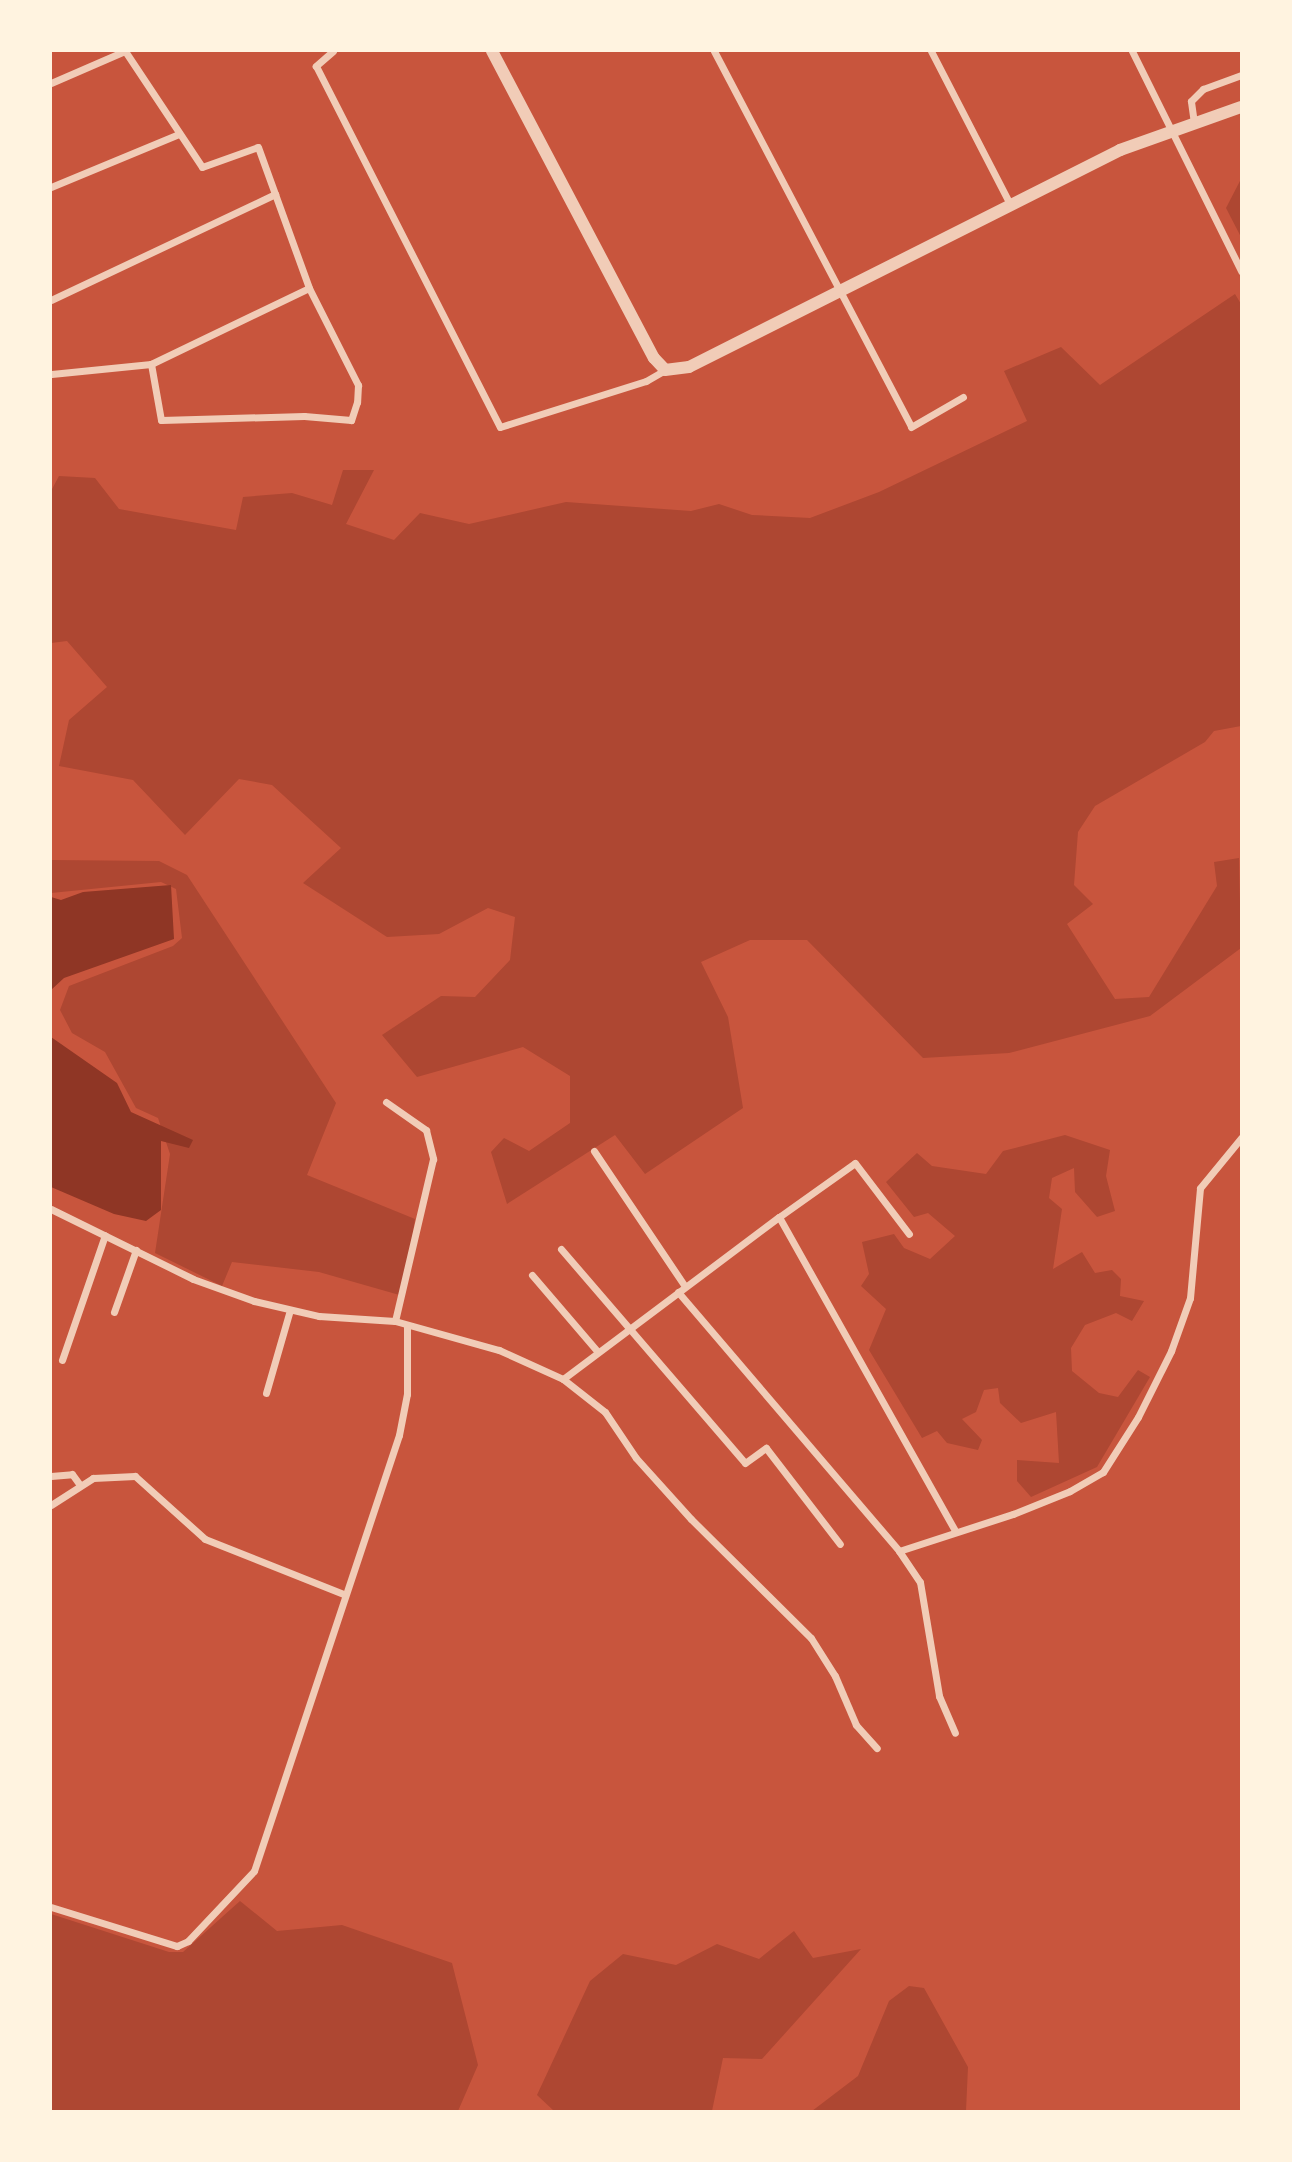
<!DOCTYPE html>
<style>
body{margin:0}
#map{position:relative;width:1292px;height:2162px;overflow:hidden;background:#c8553d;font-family:"Zilla Slab",serif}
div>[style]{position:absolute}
.green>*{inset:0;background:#ae4732}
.water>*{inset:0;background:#8f3625}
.minor>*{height:7px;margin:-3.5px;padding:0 3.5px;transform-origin:3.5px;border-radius:3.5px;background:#f1ccb7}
.tertiary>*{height:12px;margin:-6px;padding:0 6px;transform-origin:6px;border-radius:6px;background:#f1ccb7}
span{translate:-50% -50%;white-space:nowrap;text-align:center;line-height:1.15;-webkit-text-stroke:5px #fff3e0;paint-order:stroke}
.frame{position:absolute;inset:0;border:52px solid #fff3e0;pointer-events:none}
</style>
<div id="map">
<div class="green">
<i style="clip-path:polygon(1241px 179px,1241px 237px,1226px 208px)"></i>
<i style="clip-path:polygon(1235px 294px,1241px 304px,1241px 726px,1214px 731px,1205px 742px,1095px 806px,1078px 832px,1074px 885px,1093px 904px,1067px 924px,1115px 999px,1149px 997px,1217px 886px,1214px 862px,1239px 858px,1241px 948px,1150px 1016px,1009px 1053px,923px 1058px,807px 940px,750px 940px,701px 962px,728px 1017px,743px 1108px,645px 1174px,615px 1135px,507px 1204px,491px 1152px,504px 1138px,529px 1151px,570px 1123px,570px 1076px,523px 1047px,417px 1077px,382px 1035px,441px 996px,475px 997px,510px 960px,515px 917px,488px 908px,439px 934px,387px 937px,303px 883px,341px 848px,272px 785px,239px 779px,185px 835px,133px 780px,59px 766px,69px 720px,107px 687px,67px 641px,51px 643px,51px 491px,59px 476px,95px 478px,119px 509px,236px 530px,243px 497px,292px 493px,332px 505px,343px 470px,374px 470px,346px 524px,394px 540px,420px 513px,469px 524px,566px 502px,691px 511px,719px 504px,752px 515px,810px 518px,879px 492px,1027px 421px,1004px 371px,1061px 347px,1100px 385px)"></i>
<i style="clip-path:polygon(51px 860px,159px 861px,187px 875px,336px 1103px,307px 1175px,415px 1219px,403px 1296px,319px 1272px,232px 1262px,222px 1286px,155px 1253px,170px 1154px,158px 1118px,136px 1108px,105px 1052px,72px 1033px,60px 1010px,69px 986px,173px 946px,182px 938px,176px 889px,161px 882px,51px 893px)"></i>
<i style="clip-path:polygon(1065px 1135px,1110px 1150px,1106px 1176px,1115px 1211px,1097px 1217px,1075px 1192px,1074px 1168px,1052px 1178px,1049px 1198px,1062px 1209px,1053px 1269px,1082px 1252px,1095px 1273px,1112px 1270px,1121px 1279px,1120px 1296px,1144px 1301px,1132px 1321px,1116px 1313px,1085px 1325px,1071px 1348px,1072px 1371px,1099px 1393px,1118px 1397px,1138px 1370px,1150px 1377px,1097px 1467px,1031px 1497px,1017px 1481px,1017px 1460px,1059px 1463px,1056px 1412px,1021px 1423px,1000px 1403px,998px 1388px,984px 1390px,976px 1412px,962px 1419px,982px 1440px,978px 1450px,947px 1443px,937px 1431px,922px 1438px,869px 1350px,886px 1309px,861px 1286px,869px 1274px,862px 1242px,894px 1234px,904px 1248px,930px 1259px,955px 1236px,928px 1213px,914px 1217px,886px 1182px,917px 1153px,932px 1166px,986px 1174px,1003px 1151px)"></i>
<i style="clip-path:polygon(240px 1901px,277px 1931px,342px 1925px,452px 1963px,478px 2065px,458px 2111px,51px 2111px,51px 1914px,169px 1952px,183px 1952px)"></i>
<i style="clip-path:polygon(794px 1931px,813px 1958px,861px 1949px,762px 2059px,723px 2058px,712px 2111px,554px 2111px,537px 2095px,590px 1981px,623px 1954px,676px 1965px,717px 1944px,759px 1959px)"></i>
<i style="clip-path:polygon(909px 1986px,924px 1988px,968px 2067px,966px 2111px,812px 2111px,858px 2076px,889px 2001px)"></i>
</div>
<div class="water">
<i style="clip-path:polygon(171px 885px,174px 939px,64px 978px,51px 990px,51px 897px,61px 900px,83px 892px)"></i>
<i style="clip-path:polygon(51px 1037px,117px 1083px,131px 1112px,193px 1140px,189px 1148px,161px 1141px,161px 1210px,146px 1221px,114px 1214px,51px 1187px)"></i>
</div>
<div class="minor">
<i style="left:333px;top:51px;width:23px;rotate:139deg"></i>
<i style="left:316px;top:66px;width:405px;rotate:63deg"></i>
<i style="left:500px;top:427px;width:153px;rotate:-17.5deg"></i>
<i style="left:646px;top:381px;width:22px;rotate:-30deg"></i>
<i style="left:714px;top:51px;width:424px;rotate:62.3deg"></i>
<i style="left:911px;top:427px;width:60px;rotate:-30deg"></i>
<i style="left:931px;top:51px;width:172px;rotate:62.7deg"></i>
<i style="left:1132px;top:51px;width:246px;rotate:63.6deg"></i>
<i style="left:51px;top:83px;width:81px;rotate:-23.4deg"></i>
<i style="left:125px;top:51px;width:139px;rotate:56.4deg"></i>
<i style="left:202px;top:167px;width:59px;rotate:-19.7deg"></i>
<i style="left:258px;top:147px;width:150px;rotate:70.1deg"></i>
<i style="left:309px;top:288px;width:109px;rotate:63.2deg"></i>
<i style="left:358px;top:385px;width:17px;rotate:93deg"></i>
<i style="left:357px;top:402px;width:19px;rotate:108deg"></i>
<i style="left:351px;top:420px;width:47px;rotate:-175.1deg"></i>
<i style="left:304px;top:416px;width:143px;rotate:178.4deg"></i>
<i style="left:161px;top:420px;width:57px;rotate:-100.1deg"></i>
<i style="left:151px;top:364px;width:100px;rotate:174.3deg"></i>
<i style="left:1194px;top:123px;width:22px;rotate:-98deg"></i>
<i style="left:1191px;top:101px;width:17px;rotate:-45deg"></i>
<i style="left:1203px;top:89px;width:40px;rotate:-20.2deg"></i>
<i style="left:51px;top:187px;width:139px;rotate:-22.5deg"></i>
<i style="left:51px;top:300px;width:248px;rotate:-25.3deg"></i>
<i style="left:151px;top:364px;width:175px;rotate:-25.7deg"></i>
<i style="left:386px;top:1102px;width:49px;rotate:35deg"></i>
<i style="left:426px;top:1130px;width:30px;rotate:76deg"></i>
<i style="left:433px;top:1159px;width:166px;rotate:103.2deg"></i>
<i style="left:594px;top:1151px;width:161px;rotate:56.1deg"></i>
<i style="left:51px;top:1209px;width:158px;rotate:26.2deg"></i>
<i style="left:193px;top:1279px;width:65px;rotate:19.8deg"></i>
<i style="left:254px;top:1301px;width:67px;rotate:13deg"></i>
<i style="left:319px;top:1316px;width:76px;rotate:3.8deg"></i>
<i style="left:395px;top:1321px;width:108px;rotate:15.6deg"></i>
<i style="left:499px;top:1350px;width:70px;rotate:24.4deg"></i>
<i style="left:563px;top:1379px;width:53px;rotate:38.2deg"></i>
<i style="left:605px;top:1412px;width:55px;rotate:56deg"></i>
<i style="left:636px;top:1458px;width:82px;rotate:48deg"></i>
<i style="left:691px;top:1519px;width:169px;rotate:44.8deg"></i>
<i style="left:811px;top:1638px;width:45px;rotate:57.7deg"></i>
<i style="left:835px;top:1676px;width:53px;rotate:66.8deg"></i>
<i style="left:856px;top:1725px;width:31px;rotate:48deg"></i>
<i style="left:779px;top:1217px;width:93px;rotate:-35.4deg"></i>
<i style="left:855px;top:1163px;width:89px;rotate:52.7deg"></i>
<i style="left:561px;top:1249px;width:282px;rotate:49.3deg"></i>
<i style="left:745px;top:1463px;width:26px;rotate:-36deg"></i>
<i style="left:766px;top:1448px;width:121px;rotate:52.4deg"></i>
<i style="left:532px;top:1275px;width:101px;rotate:49.4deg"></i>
<i style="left:678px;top:1292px;width:340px;rotate:49.5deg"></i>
<i style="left:899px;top:1551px;width:120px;rotate:-18deg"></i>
<i style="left:1013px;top:1514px;width:61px;rotate:-22deg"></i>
<i style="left:1070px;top:1491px;width:38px;rotate:-30deg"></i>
<i style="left:1103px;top:1472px;width:65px;rotate:-57.5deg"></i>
<i style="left:1138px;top:1417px;width:74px;rotate:-63.4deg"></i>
<i style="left:1171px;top:1351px;width:56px;rotate:-70.3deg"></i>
<i style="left:1190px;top:1298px;width:110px;rotate:-84.8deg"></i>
<i style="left:1200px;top:1188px;width:65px;rotate:-50.6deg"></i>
<i style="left:114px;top:1312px;width:66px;rotate:-70.5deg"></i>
<i style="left:62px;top:1360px;width:132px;rotate:-71deg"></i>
<i style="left:563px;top:1379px;width:270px;rotate:-36.9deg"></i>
<i style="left:779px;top:1217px;width:361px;rotate:60.7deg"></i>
<i style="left:266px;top:1393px;width:86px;rotate:-73.9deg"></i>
<i style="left:51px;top:1476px;width:21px;rotate:-5deg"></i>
<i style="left:72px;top:1474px;width:14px;rotate:54deg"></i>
<i style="left:51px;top:1505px;width:50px;rotate:-32.7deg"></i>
<i style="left:93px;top:1478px;width:42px;rotate:-2.7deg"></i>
<i style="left:135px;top:1476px;width:94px;rotate:42deg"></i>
<i style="left:205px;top:1539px;width:149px;rotate:21.7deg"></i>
<i style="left:899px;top:1551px;width:37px;rotate:56deg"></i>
<i style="left:920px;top:1582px;width:116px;rotate:80.5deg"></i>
<i style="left:939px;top:1696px;width:40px;rotate:66.6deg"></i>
<i style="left:51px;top:1907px;width:132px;rotate:17.2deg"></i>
<i style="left:177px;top:1946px;width:12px;rotate:-24deg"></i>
<i style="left:188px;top:1941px;width:96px;rotate:-46.7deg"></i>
<i style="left:254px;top:1871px;width:459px;rotate:-71.6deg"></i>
<i style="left:399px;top:1435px;width:42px;rotate:-79deg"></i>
<i style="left:407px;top:1394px;width:68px;rotate:-90deg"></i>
</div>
<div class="tertiary">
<i style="left:492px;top:51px;width:347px;rotate:62.2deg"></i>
<i style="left:654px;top:358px;width:16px;rotate:47deg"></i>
<i style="left:665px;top:370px;width:24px;rotate:-7deg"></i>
<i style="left:689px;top:367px;width:483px;rotate:-26.7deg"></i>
<i style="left:1120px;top:150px;width:128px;rotate:-19.6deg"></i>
</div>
<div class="frame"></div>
</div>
